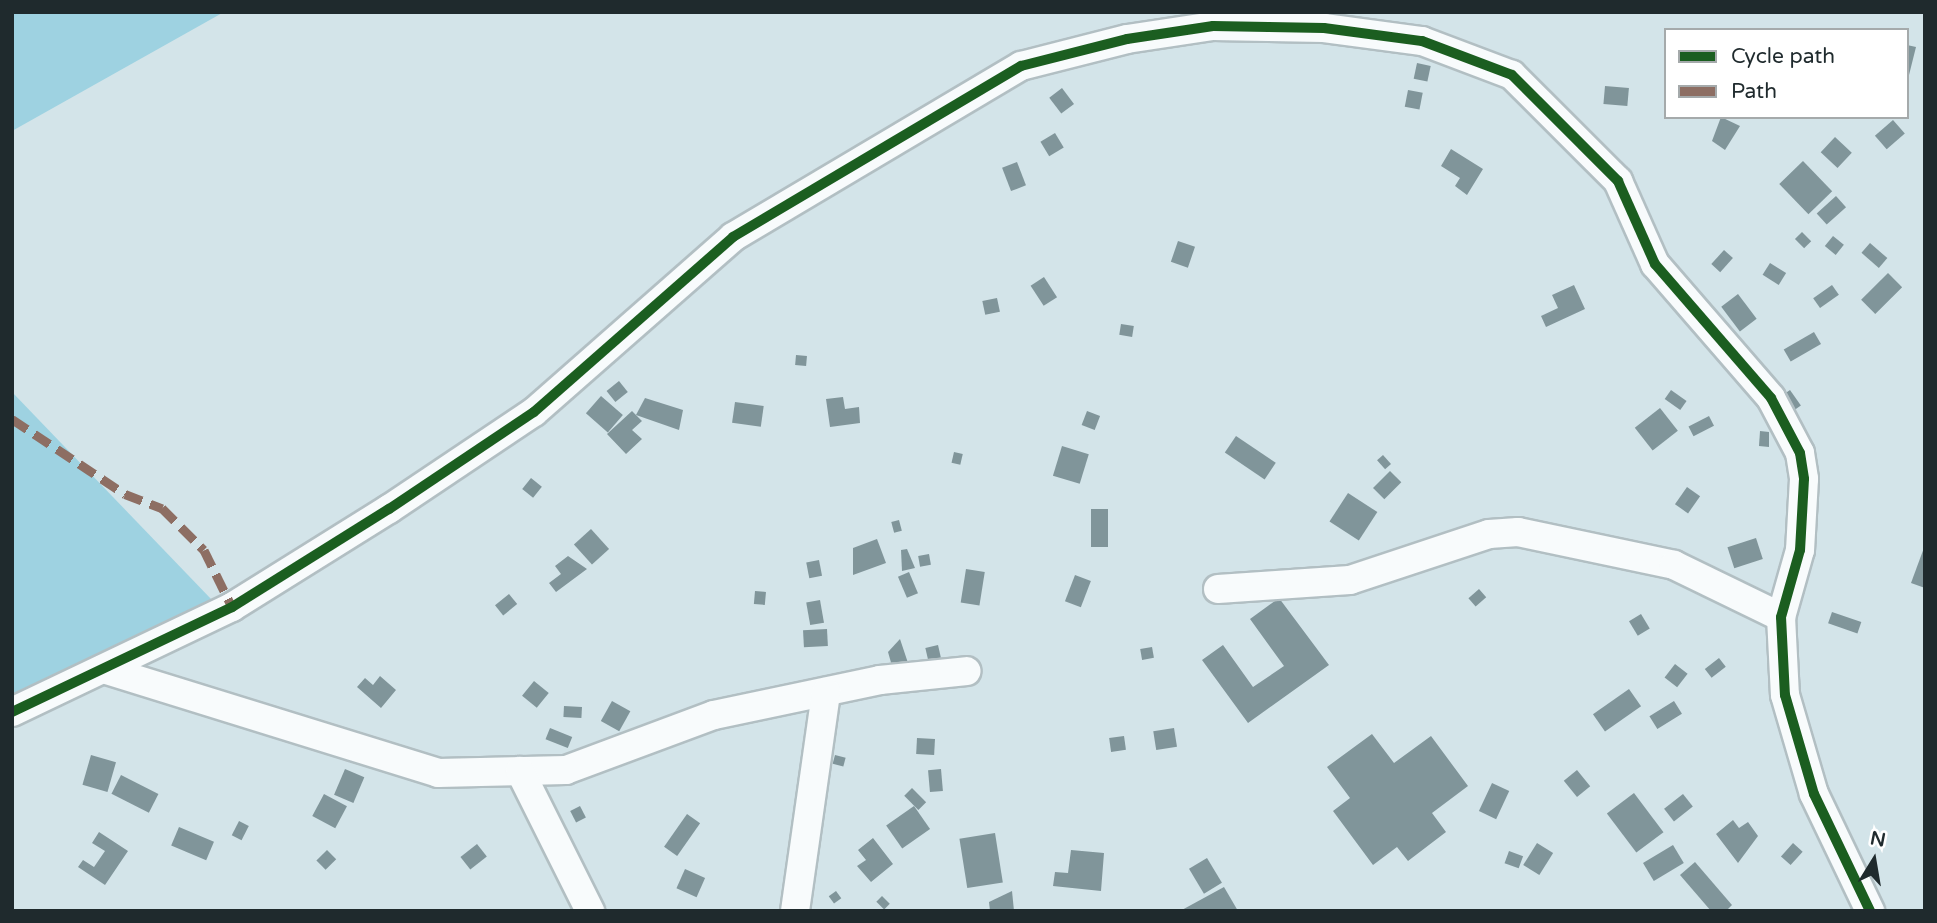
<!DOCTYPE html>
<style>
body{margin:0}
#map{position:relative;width:1937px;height:923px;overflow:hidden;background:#d3e4e9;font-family:"Varela Round",sans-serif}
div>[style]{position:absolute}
.green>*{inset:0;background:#9ed2e1}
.building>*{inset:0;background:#80959a;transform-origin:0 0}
.roads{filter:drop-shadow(2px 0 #b2bfc3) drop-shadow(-2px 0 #b2bfc3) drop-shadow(0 2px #b2bfc3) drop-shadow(0 -2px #b2bfc3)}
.minor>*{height:28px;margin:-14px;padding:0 14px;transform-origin:14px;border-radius:14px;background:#f8fbfc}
.quiet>*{height:9px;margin-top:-4.5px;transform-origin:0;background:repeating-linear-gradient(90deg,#8d6e63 0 18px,transparent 0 27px)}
.cycleway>*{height:10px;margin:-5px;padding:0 5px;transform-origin:5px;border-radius:5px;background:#1b5e20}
span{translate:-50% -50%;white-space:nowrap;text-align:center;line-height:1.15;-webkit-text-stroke:7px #fff;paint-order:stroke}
.frame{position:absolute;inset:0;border:14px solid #1f2a2d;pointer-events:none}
.legend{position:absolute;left:1664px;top:28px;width:245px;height:91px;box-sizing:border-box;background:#fff;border:2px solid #a5aaab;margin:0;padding:9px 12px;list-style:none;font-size:21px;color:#1f2a2d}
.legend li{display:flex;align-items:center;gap:14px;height:35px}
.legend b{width:35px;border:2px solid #a5aaab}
.north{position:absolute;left:1839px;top:825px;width:70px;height:70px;-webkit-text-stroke:5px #fff;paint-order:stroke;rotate:11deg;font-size:19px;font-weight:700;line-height:28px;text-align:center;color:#1f2a2d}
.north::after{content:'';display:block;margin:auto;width:24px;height:32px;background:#1f2a2d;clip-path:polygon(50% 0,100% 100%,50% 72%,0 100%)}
</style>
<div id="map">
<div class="green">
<i style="clip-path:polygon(12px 12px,224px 12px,12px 131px)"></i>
<i style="clip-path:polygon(12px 392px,212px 600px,12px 696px)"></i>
</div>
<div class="building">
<i style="clip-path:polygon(1907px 45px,1916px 47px,1908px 79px,1907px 79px)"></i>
<i style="left:1417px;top:63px;width:14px;height:16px;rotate:12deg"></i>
<i style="left:1605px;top:86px;width:24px;height:18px;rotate:5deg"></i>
<i style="left:1062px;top:88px;width:20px;height:16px;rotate:53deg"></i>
<i style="left:1408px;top:90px;width:15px;height:17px;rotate:11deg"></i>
<i style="clip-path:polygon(1721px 117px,1740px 126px,1725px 150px,1712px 141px)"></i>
<i style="left:1893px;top:120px;width:18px;height:24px;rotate:49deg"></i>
<i style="left:1055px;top:133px;width:17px;height:17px;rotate:59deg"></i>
<i style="left:1835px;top:137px;width:23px;height:21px;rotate:43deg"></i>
<i style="clip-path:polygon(1451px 149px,1483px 169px,1467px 195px,1455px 186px,1460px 178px,1441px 166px)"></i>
<i style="left:1803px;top:161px;width:42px;height:33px;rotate:46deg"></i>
<i style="left:1017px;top:162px;width:25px;height:16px;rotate:69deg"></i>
<i style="left:1836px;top:196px;width:15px;height:26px;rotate:48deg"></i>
<i style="left:1802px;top:232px;width:13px;height:10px;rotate:45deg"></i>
<i style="left:1833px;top:236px;width:14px;height:13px;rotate:39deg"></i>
<i style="left:1178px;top:241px;width:18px;height:22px;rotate:19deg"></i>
<i style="left:1870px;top:243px;width:23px;height:13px;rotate:41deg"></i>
<i style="left:1724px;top:250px;width:12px;height:19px;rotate:42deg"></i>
<i style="left:1770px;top:263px;width:19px;height:14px;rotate:32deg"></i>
<i style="left:1888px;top:273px;width:20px;height:38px;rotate:45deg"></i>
<i style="left:1044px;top:277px;width:24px;height:16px;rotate:57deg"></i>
<i style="clip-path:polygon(1574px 285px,1585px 309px,1546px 327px,1541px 316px,1558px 308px,1552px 295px)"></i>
<i style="left:1832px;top:285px;width:12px;height:23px;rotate:55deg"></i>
<i style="left:1738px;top:294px;width:31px;height:21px;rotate:53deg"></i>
<i style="left:997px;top:298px;width:14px;height:15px;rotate:78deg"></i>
<i style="left:1121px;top:324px;width:13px;height:11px;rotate:9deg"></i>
<i style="left:1814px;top:332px;width:14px;height:35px;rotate:60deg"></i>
<i style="left:796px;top:355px;width:11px;height:10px;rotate:5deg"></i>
<i style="left:619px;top:381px;width:14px;height:16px;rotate:51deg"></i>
<i style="left:1671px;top:390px;width:19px;height:11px;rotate:35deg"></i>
<i style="left:1790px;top:390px;width:19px;height:10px;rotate:55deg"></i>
<i style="left:601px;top:396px;width:29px;height:23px;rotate:41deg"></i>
<i style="clip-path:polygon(843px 397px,845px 409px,859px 407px,860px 423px,830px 427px,826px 399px)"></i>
<i style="clip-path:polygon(645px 398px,683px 410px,679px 430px,636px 415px)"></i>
<i style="left:735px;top:402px;width:29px;height:21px;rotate:8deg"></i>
<i style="left:1660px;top:408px;width:29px;height:32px;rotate:52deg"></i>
<i style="clip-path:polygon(632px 411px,642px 421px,632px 430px,642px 439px,626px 454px,607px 434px)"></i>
<i style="left:1087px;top:411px;width:14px;height:15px;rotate:21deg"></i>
<i style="left:1709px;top:416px;width:11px;height:23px;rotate:63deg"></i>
<i style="clip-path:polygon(1760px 431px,1769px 432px,1769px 447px,1759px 446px)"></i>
<i style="left:1236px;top:436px;width:48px;height:20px;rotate:34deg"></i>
<i style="left:1062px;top:446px;width:28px;height:31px;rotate:17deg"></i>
<i style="left:954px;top:452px;width:9px;height:11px;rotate:13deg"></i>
<i style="left:1383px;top:455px;width:12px;height:8px;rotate:48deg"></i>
<i style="left:1390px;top:471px;width:16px;height:24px;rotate:45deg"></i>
<i style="left:531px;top:478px;width:14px;height:14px;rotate:39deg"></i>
<i style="left:1687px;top:487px;width:16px;height:21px;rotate:35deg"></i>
<i style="left:1348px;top:493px;width:35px;height:34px;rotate:33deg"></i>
<i style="left:1091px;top:509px;width:17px;height:38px"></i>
<i style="left:899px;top:520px;width:11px;height:8px;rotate:75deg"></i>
<i style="left:591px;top:529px;width:27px;height:23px;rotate:48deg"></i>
<i style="left:1756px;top:538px;width:22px;height:30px;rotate:72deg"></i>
<i style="clip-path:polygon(877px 539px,886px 563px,853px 575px,853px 548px)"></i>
<i style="clip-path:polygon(1925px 545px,1925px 588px,1911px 583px)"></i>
<i style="clip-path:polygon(907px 549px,915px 568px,902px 571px,901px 550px)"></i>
<i style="left:929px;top:554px;width:11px;height:11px;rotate:80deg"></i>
<i style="clip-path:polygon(568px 556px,587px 569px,556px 592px,549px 583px,561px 574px,555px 566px)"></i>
<i style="left:819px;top:560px;width:16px;height:13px;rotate:79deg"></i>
<i style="left:966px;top:569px;width:19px;height:34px;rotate:9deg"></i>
<i style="left:909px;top:572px;width:23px;height:12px;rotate:67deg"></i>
<i style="left:1075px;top:575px;width:17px;height:28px;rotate:21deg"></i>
<i style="left:1479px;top:589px;width:11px;height:14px;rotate:49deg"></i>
<i style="left:755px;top:591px;width:11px;height:13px;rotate:5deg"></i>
<i style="left:509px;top:594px;width:13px;height:18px;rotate:51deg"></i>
<i style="clip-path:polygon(1279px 598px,1329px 665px,1248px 723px,1202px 660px,1223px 645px,1253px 687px,1284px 666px,1250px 619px)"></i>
<i style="left:820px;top:600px;width:23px;height:14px;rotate:80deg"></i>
<i style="left:1832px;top:612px;width:31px;height:12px;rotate:19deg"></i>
<i style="left:1641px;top:614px;width:17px;height:14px;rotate:59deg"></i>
<i style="left:827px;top:629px;width:17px;height:24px;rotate:87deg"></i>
<i style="clip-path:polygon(900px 639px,909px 666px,892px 666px,888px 652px)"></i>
<i style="left:938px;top:645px;width:13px;height:13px;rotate:77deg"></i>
<i style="left:1152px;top:647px;width:11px;height:12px;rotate:80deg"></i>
<i style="left:1719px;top:658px;width:11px;height:18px;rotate:52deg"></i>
<i style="left:1675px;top:664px;width:16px;height:17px;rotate:38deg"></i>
<i style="clip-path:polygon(380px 676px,396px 690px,381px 708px,357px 687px,365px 678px,373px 685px)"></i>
<i style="left:534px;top:681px;width:19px;height:19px;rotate:39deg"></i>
<i style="left:1629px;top:689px;width:21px;height:44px;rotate:55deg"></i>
<i style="left:612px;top:701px;width:21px;height:23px;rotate:29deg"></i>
<i style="left:1674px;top:701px;width:15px;height:29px;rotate:58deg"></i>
<i style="left:564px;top:706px;width:18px;height:11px;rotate:3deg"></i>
<i style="left:550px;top:728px;width:24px;height:12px;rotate:22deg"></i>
<i style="left:1174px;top:728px;width:19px;height:21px;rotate:81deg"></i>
<i style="clip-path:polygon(1372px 734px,1394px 763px,1431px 736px,1468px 786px,1432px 813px,1446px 832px,1408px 861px,1397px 847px,1373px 865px,1333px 811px,1350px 798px,1327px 767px)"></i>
<i style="left:1124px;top:736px;width:14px;height:15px;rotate:82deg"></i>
<i style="left:917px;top:738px;width:18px;height:16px;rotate:3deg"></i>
<i style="left:91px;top:755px;width:26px;height:31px;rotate:16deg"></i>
<i style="left:835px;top:755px;width:11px;height:9px;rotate:15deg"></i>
<i style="left:345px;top:769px;width:21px;height:28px;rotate:23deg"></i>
<i style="left:941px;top:769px;width:22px;height:13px;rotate:85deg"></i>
<i style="left:1577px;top:770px;width:21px;height:17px;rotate:51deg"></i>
<i style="left:121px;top:775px;width:42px;height:21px;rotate:27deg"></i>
<i style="left:1492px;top:783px;width:19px;height:31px;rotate:25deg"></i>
<i style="left:912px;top:788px;width:20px;height:11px;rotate:45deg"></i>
<i style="left:1634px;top:793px;width:49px;height:34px;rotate:53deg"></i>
<i style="left:324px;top:794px;width:26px;height:25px;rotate:28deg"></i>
<i style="left:1683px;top:794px;width:16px;height:24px;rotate:52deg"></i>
<i style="left:580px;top:806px;width:13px;height:11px;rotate:63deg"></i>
<i style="left:914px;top:806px;width:28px;height:34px;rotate:55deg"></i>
<i style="left:687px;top:814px;width:16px;height:40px;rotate:35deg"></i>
<i style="clip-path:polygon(1733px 820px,1739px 828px,1748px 822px,1758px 836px,1738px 863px,1716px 834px)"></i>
<i style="left:239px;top:821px;width:11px;height:16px;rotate:27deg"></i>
<i style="left:179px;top:827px;width:38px;height:20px;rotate:23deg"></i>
<i style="clip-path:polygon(99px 832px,128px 851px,105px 885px,78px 867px,83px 860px,94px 867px,105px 851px,92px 843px)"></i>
<i style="left:995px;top:833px;width:50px;height:36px;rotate:81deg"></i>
<i style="clip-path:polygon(873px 838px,893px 864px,871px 882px,857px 866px,866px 860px,858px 850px)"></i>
<i style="left:1537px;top:843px;width:19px;height:26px;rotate:32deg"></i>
<i style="left:1793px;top:843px;width:13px;height:18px;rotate:42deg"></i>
<i style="left:477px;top:844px;width:16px;height:21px;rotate:52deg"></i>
<i style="left:1673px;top:845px;width:21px;height:35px;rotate:59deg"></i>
<i style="left:327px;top:850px;width:13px;height:15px;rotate:45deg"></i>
<i style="clip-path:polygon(1071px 850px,1104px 853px,1101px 891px,1053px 886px,1055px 872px,1068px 873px)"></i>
<i style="left:1509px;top:851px;width:15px;height:13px;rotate:20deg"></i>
<i style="left:1207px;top:858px;width:29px;height:21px;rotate:59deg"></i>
<i style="clip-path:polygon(1695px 862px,1732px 905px,1726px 911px,1711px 911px,1680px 875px)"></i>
<i style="left:685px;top:869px;width:22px;height:21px;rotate:24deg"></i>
<i style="clip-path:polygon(1224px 887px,1238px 911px,1180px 911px)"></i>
<i style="left:836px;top:891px;width:9px;height:9px;rotate:54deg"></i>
<i style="clip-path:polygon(1012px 891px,1014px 911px,990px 911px,989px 902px)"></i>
<i style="left:882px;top:896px;width:11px;height:8px;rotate:45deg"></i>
</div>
<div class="roads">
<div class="minor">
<i style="left:1218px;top:589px;width:132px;rotate:-3.9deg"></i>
<i style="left:1350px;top:580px;width:146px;rotate:-18.3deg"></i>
<i style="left:1489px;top:534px;width:29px;rotate:-4deg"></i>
<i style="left:1518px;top:532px;width:159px;rotate:11.9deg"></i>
<i style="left:1674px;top:565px;width:119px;rotate:25.9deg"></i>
<i style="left:103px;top:669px;width:351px;rotate:17.2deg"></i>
<i style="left:438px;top:773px;width:128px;rotate:-1.3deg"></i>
<i style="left:566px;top:770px;width:158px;rotate:-20.4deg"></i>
<i style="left:714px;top:715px;width:170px;rotate:-11.9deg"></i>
<i style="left:880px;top:680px;width:87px;rotate:-5.9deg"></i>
<i style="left:12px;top:712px;width:244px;rotate:-25.5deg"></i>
<i style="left:232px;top:607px;width:185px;rotate:-32deg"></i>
<i style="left:389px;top:509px;width:174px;rotate:-33.8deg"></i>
<i style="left:534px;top:412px;width:265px;rotate:-41.3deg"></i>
<i style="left:733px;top:237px;width:335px;rotate:-30.7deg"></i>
<i style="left:1021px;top:66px;width:109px;rotate:-14.3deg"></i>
<i style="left:1127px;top:39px;width:87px;rotate:-8.6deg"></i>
<i style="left:1213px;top:26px;width:111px;rotate:1deg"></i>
<i style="left:1324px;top:28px;width:99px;rotate:7.6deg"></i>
<i style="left:1422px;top:41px;width:96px;rotate:20.7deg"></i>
<i style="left:1512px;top:75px;width:150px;rotate:45deg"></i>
<i style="left:1618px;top:181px;width:91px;rotate:66deg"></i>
<i style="left:1655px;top:264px;width:177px;rotate:49.1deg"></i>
<i style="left:1771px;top:398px;width:62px;rotate:62.2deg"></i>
<i style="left:1800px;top:453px;width:26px;rotate:81deg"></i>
<i style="left:1804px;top:479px;width:71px;rotate:93.2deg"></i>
<i style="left:1800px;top:550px;width:70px;rotate:105.8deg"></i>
<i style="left:1781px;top:617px;width:78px;rotate:87.1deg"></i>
<i style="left:1785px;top:695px;width:103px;rotate:73.7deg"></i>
<i style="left:1814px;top:794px;width:130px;rotate:64.4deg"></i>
<i style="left:520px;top:771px;width:157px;rotate:63.4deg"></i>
<i style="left:795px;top:911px;width:221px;rotate:-81.9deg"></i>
</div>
</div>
<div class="quiet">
<i style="left:12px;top:419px;width:136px;rotate:33.6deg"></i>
<i style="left:125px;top:494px;width:40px;rotate:21deg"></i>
<i style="left:162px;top:508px;width:59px;rotate:45deg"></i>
<i style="left:204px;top:550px;width:64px;rotate:63.8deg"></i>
</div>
<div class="cycleway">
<i style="left:12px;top:712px;width:244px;rotate:-25.5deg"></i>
<i style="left:232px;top:607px;width:185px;rotate:-32deg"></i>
<i style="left:389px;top:509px;width:174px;rotate:-33.8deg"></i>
<i style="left:534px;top:412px;width:265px;rotate:-41.3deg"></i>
<i style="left:733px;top:237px;width:335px;rotate:-30.7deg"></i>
<i style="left:1021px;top:66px;width:109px;rotate:-14.3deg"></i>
<i style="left:1127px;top:39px;width:87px;rotate:-8.6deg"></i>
<i style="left:1213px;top:26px;width:111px;rotate:1deg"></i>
<i style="left:1324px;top:28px;width:99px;rotate:7.6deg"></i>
<i style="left:1422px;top:41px;width:96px;rotate:20.7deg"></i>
<i style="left:1512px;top:75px;width:150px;rotate:45deg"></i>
<i style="left:1618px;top:181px;width:91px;rotate:66deg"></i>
<i style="left:1655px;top:264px;width:177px;rotate:49.1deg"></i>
<i style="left:1771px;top:398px;width:62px;rotate:62.2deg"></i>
<i style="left:1800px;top:453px;width:26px;rotate:81deg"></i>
<i style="left:1804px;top:479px;width:71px;rotate:93.2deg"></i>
<i style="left:1800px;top:550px;width:70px;rotate:105.8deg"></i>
<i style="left:1781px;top:617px;width:78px;rotate:87.1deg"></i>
<i style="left:1785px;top:695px;width:103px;rotate:73.7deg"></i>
<i style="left:1814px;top:794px;width:130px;rotate:64.4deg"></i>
</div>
<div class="frame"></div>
<ul class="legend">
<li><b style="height:9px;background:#1b5e20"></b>Cycle path</li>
<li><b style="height:9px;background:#8d6e63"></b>Path</li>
</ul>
<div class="north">N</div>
</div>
